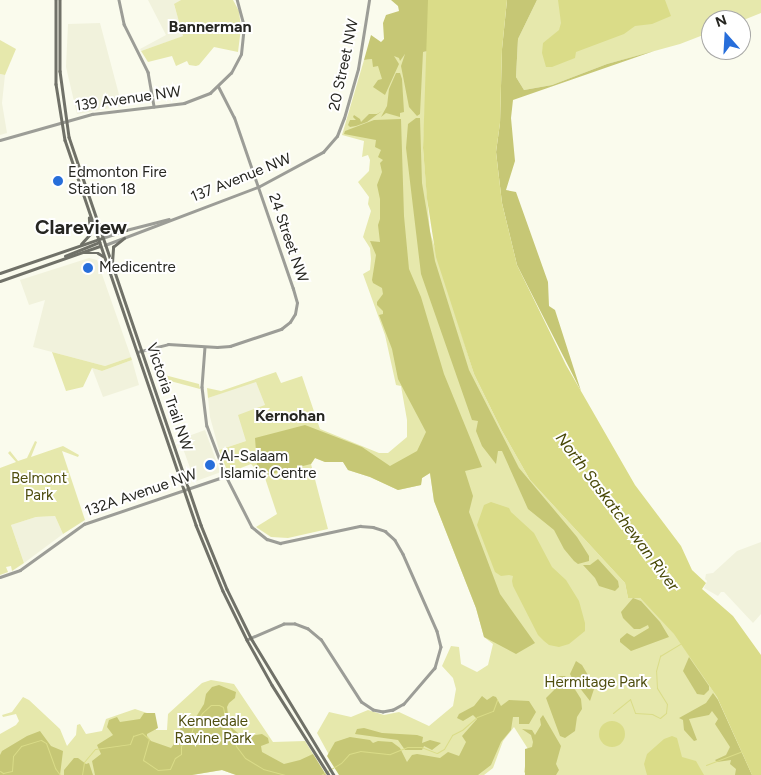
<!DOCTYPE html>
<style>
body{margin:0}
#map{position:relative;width:761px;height:775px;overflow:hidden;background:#fafbed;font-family:Figtree,sans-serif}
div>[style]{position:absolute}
.built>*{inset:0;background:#f1f2dc;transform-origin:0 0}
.green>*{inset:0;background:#e6e8ac}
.forest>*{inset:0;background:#c6c775}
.water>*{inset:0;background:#dadc88}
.round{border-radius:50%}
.stream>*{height:1px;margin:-0.5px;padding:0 0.5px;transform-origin:0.5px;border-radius:0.5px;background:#dadc88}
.tertiary>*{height:2.5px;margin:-1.25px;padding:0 1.25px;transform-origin:1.25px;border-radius:1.25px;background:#9c9d97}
.secondary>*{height:2.5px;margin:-1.25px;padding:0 1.25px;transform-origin:1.25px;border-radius:1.25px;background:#707168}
.dots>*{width:14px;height:14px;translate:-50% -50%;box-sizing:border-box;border:2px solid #fff;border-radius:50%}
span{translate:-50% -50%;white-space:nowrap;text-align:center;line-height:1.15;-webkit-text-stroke:4px #fff;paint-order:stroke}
.street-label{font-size:15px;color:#262621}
.poi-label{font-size:15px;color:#262621}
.left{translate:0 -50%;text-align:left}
.park-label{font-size:15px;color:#4f4e0f}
.neighbourhood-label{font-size:16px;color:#262621;font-weight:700}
.water-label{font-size:16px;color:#484806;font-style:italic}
.district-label{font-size:20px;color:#262621;font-weight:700}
.north{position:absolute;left:701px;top:10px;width:50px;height:50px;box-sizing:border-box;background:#fff;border:1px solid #a8a8a6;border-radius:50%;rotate:341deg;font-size:14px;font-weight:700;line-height:20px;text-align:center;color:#262621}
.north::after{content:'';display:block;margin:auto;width:18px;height:22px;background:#276eda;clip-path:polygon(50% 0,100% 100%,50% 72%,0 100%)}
</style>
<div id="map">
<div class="built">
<i style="clip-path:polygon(148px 0,181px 0,174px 5px,184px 36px,141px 51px,140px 49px,166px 35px)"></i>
<i style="clip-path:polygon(100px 23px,122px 106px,77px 114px,66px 67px,68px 24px)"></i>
<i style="clip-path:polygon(0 74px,5px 75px,2px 103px,7px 133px,0 135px)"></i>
<i style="clip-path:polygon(89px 258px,97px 260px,131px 357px,105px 366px,33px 347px,45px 300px,29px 305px,20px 280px)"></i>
<i style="clip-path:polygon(132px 360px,139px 385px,103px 397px,92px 368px,102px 371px)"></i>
<i style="clip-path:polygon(256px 381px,265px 405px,246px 441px,219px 450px,210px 417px,208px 398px)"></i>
<i style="left:205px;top:430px;width:45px;height:27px;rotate:70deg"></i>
<i style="clip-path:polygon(55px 516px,63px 534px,24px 563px,11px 525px,36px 517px)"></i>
<i style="clip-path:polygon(761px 542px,761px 614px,753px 623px,724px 592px,721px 592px,718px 596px,704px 588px,707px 581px,705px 579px,706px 574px,713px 573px,737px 551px)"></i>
</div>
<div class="green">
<i style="clip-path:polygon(181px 0,233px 0,239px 11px,241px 28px,238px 52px,214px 47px,199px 65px,196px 66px,189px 65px,187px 61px,176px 66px,172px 56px,148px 62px,141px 51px,183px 36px,174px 4px)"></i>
<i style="clip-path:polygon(537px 0,761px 0,761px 13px,741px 21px,711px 20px,711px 32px,680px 44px,607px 64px,552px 85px,524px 90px,516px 77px,518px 39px)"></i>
<i style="clip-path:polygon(0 40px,16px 49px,5px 75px,0 74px)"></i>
<i style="clip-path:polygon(428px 51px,423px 148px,430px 232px,474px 374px,501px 429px,530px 480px,625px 583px,628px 598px,640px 598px,675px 634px,717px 697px,752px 775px,527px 775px,524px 772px,528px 749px,514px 727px,503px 741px,493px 768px,484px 775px,340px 775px,317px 733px,329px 712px,351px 717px,368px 710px,384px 715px,399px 712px,429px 726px,453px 706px,456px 689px,453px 678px,442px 666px,451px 646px,459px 647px,461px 664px,477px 672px,488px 665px,493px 644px,484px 637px,476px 608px,434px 501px,430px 473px,422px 478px,421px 485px,398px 490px,370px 477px,348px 470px,343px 462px,325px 462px,315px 458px,311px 464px,328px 529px,288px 538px,271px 537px,256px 527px,277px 514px,265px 478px,251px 464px,228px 473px,219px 450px,246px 441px,238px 415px,265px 405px,256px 382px,208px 398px,207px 388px,221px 391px,276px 372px,281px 383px,302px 376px,320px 429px,379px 453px,388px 453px,407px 437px,407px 420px,401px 386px,396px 385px,385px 335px,363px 274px,370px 270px,371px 259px,370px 248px,363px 237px,371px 211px,368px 204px,369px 197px,358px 182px,369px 171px,370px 160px,368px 155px,362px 157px,364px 141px,342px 135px,364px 60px)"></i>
<i style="clip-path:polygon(52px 352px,105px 366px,131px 357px,132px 360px,102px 371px,92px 368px,83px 387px,66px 391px)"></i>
<i style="clip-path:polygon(157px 373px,199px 384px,200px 389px,159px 378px)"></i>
<i style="clip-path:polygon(35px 441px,37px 442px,31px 457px,63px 446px,79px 455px,78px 457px,62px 451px,85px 520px,63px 534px,55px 516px,36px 517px,11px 525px,24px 563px,12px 571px,11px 566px,6px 567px,8px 572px,0 575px,0 468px,16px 462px,8px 453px,10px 451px,18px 461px,27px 458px)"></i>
<i style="clip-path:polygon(211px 680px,234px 684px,273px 742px,305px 741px,326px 775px,236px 775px,222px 770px,192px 775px,0 775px,0 734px,16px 725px,19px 721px,16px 714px,3px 717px,2px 715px,12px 712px,23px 697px,29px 700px,60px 729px,67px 746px,76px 735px,77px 725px,80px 724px,86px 734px,102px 731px,106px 719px,135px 709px,153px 715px,156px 730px,167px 730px,168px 714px,202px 683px)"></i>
</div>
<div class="forest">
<i style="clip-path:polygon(391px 0,428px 0,428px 51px,423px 52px,420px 114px,417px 116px,409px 107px,401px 66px,405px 54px,400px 61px,399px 58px,394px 56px,399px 64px,385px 95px,373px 87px,378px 80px,382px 79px,378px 66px,373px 67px,372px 59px,364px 60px,371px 35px,381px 42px,384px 39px,383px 23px,386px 15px,399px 11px,398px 6px)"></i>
<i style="clip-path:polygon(507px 0,537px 0,518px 39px,516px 77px,524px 90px,552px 85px,607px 64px,654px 51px,513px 100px,511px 118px,515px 161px,506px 190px,516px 192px,548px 282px,549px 306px,555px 310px,581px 391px,517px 265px,502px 203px,496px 152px,500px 123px,502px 49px)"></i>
<i style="clip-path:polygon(396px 73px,400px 73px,402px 79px,404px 112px,400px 113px,400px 117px,386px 113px,381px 117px,387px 106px,389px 89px)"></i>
<i style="clip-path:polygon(382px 111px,367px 122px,356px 126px,350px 127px,348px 125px,350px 120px,356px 120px,353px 117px,354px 115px,360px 119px,361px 122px,369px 114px,377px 114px)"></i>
<i style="clip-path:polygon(416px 118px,420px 118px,422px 183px,435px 261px,469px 370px,519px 468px,577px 537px,589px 556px,589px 561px,578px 564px,574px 561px,564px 549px,554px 530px,528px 509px,502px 451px,498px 451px,496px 464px,482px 446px,476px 431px,478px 421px,472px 420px,421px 274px,406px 148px,408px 124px)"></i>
<i style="clip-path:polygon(401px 119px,404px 216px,409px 269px,421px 297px,444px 374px,482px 467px,465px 471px,473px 496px,469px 512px,500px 594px,535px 643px,516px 654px,484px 637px,476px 608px,434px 501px,430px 473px,422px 478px,421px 485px,398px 490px,370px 477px,348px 470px,343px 462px,325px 462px,315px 458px,311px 464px,267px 475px,257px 465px,255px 438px,305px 425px,362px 447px,390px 466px,417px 451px,426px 432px,398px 379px,392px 349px,379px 315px,383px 314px,383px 311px,377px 305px,377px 302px,383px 294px,382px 288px,373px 283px,372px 280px,376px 255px,370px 241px,380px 242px,378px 225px,380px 219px,380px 199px,377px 185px,382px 172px,380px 163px,383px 160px,378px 157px,381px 150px,375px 147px,376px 140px,344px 134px,345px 131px,374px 120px)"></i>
<i style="clip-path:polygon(598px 559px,618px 581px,619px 587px,615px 591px,599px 586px,595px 578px,583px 565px,590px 565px)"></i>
<i style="clip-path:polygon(633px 598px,641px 601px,660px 622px,669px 637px,631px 651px,620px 642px,620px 639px,627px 633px,634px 637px,649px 628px,648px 625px,640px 629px,634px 629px,623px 618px,621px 612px)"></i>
<i style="clip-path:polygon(689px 657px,709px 686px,709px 690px,704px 695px,697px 694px,683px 671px)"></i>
<i style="clip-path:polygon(576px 661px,582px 665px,592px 682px,596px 683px,590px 701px,572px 678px,570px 674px)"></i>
<i style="clip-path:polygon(560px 676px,565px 676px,576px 691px,581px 699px,582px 709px,577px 717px,575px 731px,565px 738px,560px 736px,546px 698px,555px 689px,558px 682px,555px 679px)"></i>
<i style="clip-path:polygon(219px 685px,236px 692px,235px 698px,229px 703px,227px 707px,229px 721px,233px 729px,243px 737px,262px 734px,268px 738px,269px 743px,261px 746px,262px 752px,284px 764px,300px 760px,313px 754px,326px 775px,236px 775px,222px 770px,192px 775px,95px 775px,92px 761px,101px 754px,97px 745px,113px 735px,107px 727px,109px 720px,117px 717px,120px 722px,140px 719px,144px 713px,155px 713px,158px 728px,147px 734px,147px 736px,151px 741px,171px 748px,179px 737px,181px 724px,196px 717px,204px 704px,206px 694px,212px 687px)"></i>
<i style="clip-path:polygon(713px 693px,718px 700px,752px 775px,735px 775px,736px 769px,730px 764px,731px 760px,717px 762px,715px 760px,726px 755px,730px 747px,715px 724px,718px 719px,712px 711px,709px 715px,689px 719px,697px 740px,694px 741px,684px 730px,683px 720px,679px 718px,706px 703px)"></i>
<i style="clip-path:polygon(482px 696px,487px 700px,493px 696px,496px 697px,501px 706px,509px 700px,529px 701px,536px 712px,529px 724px,519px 724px,519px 717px,513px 717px,511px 730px,501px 742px,491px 765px,478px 775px,339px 775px,327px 756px,335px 742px,350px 737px,370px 740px,373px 743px,378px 741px,392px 742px,400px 748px,407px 762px,412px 755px,417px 754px,440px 758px,448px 752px,459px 756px,466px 742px,462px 736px,477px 719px,473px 715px,463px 721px,457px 718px,459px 714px,474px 706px)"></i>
<i style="clip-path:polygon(543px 715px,561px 746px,556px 764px,559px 770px,556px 775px,525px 775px,525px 749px,532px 747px,533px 742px,531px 735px,522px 729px,532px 730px,535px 735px,541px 725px,540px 719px)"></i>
<i style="clip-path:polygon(364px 728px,382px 733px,417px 735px,423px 737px,422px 743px,430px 740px,441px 743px,432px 750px,424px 746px,422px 750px,405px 750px,398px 740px,355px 734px,357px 729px)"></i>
<i style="clip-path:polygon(40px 731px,51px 746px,63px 751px,60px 775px,0 775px,0 755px,2px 751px,27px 736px)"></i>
<i style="clip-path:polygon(74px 758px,78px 758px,86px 764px,89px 763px,93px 775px,64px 775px,64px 770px)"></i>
</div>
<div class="water">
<i style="clip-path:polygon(428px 0,507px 0,502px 49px,500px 123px,496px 152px,502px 203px,517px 265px,566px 365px,635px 485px,681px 546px,692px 570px,706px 583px,702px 589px,733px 616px,761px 655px,761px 775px,752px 775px,717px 697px,674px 634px,640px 598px,628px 598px,625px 583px,530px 480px,501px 429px,474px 374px,436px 257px,427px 199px,423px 148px)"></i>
<i style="clip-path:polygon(558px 0,665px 0,671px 16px,652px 24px,635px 26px,624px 34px,576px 52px,575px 58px,552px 67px,546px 67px,542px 53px,543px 43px,559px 30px,561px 23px)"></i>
<i style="clip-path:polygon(491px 502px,509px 508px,511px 512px,534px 533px,552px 567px,566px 580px,579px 601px,585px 623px,585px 631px,569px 644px,559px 647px,549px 645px,544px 641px,538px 635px,513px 586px,512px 581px,513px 576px,509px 575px,501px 576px,495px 572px,477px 525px,484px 505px)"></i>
<i class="round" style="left:599px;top:721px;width:26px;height:26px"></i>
<i style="clip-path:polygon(672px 736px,677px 738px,682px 757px,696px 761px,704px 775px,647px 775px,644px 764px,647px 754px,664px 739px)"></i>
</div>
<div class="stream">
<i style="left:613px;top:713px;width:22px;rotate:-39deg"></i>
<i style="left:630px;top:699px;width:15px;rotate:70deg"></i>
<i style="left:635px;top:713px;width:17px;rotate:3deg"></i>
<i style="left:652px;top:714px;width:9px;rotate:27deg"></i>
<i style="left:660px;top:718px;width:8px;rotate:-40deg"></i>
<i style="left:666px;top:713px;width:9px;rotate:-84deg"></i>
<i style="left:667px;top:704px;width:19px;rotate:-122deg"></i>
<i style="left:657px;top:688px;width:17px;rotate:-93deg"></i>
<i style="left:656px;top:671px;width:16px;rotate:-75deg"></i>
<i style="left:660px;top:656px;width:26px;rotate:-31deg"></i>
<i style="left:706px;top:765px;width:40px;rotate:-21deg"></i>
<i style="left:0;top:771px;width:4px;rotate:34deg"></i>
<i style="left:3px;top:773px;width:9px;rotate:-13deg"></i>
<i style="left:12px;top:771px;width:15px;rotate:-86deg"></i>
<i style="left:13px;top:756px;width:13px;rotate:-51deg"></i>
<i style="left:21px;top:746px;width:21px;rotate:-17deg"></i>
<i style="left:41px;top:740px;width:6px;rotate:31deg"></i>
<i style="left:46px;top:743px;width:27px;rotate:70deg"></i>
<i style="left:55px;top:768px;width:9px;rotate:54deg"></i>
<i style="left:82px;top:775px;width:13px;rotate:-81deg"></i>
<i style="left:84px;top:762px;width:17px;rotate:-50deg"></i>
<i style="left:95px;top:749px;width:35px;rotate:-8deg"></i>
<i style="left:130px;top:744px;width:9px;rotate:-69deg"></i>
<i style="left:133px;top:736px;width:9px;rotate:-18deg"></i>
<i style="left:142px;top:733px;width:9px;rotate:41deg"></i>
<i style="left:149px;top:739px;width:22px;rotate:106deg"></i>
<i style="left:143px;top:760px;width:18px;rotate:34deg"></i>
<i style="left:158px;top:770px;width:12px;rotate:-5deg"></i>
<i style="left:170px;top:769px;width:12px;rotate:-66deg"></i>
<i style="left:175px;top:758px;width:7px;rotate:-34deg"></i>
<i style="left:181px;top:754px;width:8px;rotate:-90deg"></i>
<i style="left:181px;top:746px;width:13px;rotate:-45deg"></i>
<i style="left:190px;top:737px;width:10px;rotate:-73deg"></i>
<i style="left:193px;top:727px;width:17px;rotate:-57deg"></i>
<i style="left:202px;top:713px;width:12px;rotate:-42deg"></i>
<i style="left:211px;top:705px;width:8px"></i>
<i style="left:219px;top:705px;width:4px;rotate:27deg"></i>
<i style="left:223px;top:707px;width:16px;rotate:79deg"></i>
<i style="left:226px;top:723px;width:14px;rotate:56deg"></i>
<i style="left:234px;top:735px;width:11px;rotate:80deg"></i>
<i style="left:236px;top:746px;width:15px;rotate:53deg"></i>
<i style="left:245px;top:758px;width:21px;rotate:31deg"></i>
<i style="left:263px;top:769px;width:23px;rotate:15deg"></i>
<i style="left:321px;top:775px;width:23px;rotate:-31deg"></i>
<i style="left:341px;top:763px;width:12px;rotate:-48deg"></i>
<i style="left:349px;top:754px;width:11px;rotate:-15deg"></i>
<i style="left:360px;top:751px;width:30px;rotate:6deg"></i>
<i style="left:390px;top:754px;width:18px;rotate:-22deg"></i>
<i style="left:407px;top:747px;width:14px"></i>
<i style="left:421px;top:747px;width:17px;rotate:21deg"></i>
<i style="left:437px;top:753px;width:8px;rotate:-30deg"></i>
<i style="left:444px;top:749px;width:16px;rotate:-60deg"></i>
<i style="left:452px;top:735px;width:11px;rotate:-27deg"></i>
<i style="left:462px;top:730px;width:20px;rotate:-41deg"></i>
<i style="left:477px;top:717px;width:17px;rotate:-21deg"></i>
<i style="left:493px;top:711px;width:12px;rotate:-70deg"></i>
</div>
<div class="tertiary">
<i style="left:119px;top:0;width:25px;rotate:78deg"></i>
<i style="left:124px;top:24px;width:54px;rotate:63.4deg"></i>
<i style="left:148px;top:72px;width:35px;rotate:80deg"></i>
<i style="left:0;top:140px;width:96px;rotate:-15.8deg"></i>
<i style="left:92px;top:114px;width:93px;rotate:-6.8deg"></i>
<i style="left:184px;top:103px;width:28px;rotate:-21deg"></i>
<i style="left:210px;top:93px;width:29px;rotate:-44deg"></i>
<i style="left:231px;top:73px;width:21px;rotate:-62deg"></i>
<i style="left:241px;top:54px;width:27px;rotate:-84deg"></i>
<i style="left:244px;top:27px;width:28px;rotate:-105deg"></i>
<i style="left:126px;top:230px;width:44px;rotate:-14.3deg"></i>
<i style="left:102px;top:238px;width:19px;rotate:-18deg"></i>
<i style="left:105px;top:245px;width:164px;rotate:-20.8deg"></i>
<i style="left:258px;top:187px;width:74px;rotate:-28.3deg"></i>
<i style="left:323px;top:152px;width:21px;rotate:-49deg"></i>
<i style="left:337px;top:136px;width:19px;rotate:-69deg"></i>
<i style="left:344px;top:118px;width:51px;rotate:-74.1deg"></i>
<i style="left:358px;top:69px;width:70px;rotate:-80.9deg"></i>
<i style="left:205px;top:347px;width:40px;rotate:94.3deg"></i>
<i style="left:202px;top:387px;width:39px;rotate:83deg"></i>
<i style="left:207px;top:426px;width:53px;rotate:69.2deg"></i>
<i style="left:226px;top:476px;width:57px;rotate:63deg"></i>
<i style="left:252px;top:527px;width:19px;rotate:39deg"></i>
<i style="left:267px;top:539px;width:14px;rotate:17deg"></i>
<i style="left:280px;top:543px;width:82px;rotate:-12deg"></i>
<i style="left:360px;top:526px;width:13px;rotate:4deg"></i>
<i style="left:373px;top:527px;width:13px;rotate:18deg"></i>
<i style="left:385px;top:531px;width:13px;rotate:42deg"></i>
<i style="left:395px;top:540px;width:16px;rotate:60deg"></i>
<i style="left:403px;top:554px;width:84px;rotate:66.2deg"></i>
<i style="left:437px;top:631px;width:16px;rotate:76deg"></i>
<i style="left:441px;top:647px;width:22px;rotate:106deg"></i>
<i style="left:435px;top:668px;width:48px;rotate:130.7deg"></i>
<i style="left:404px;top:704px;width:13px;rotate:151deg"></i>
<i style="left:393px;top:710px;width:10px;rotate:169deg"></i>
<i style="left:383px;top:712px;width:10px;rotate:-169deg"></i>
<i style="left:373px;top:710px;width:14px;rotate:-146deg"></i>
<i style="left:361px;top:702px;width:74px;rotate:-122.8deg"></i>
<i style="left:321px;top:640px;width:17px;rotate:-140deg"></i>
<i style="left:308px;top:629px;width:14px;rotate:-159deg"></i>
<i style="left:295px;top:624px;width:11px;rotate:180deg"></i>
<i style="left:284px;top:624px;width:40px;rotate:156.6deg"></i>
<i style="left:137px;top:352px;width:32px;rotate:-14deg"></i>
<i style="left:168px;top:344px;width:49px;rotate:3.5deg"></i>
<i style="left:217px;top:347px;width:13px;rotate:-4deg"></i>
<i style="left:230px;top:346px;width:54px;rotate:-18.4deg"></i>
<i style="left:281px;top:329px;width:11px;rotate:-38deg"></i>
<i style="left:290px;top:322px;width:9px;rotate:-58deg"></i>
<i style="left:295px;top:314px;width:11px;rotate:-80deg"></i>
<i style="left:297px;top:303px;width:15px;rotate:-106deg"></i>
<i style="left:293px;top:289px;width:181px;rotate:-109deg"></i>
<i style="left:234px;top:118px;width:35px;rotate:-117deg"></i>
<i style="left:0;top:577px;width:21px;rotate:-19deg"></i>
<i style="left:20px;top:570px;width:79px;rotate:-35.7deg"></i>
<i style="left:84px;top:524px;width:150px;rotate:-18.7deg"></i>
</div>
<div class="secondary">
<i style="left:56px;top:0;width:84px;rotate:90deg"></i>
<i style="left:56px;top:84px;width:57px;rotate:80.9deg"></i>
<i style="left:65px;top:140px;width:407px;rotate:71.2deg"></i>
<i style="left:196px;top:525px;width:71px;rotate:67.8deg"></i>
<i style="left:223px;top:591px;width:55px;rotate:63.9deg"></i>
<i style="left:247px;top:640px;width:51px;rotate:60.9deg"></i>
<i style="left:272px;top:685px;width:107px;rotate:57.7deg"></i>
<i style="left:60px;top:0;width:71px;rotate:90deg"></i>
<i style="left:60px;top:71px;width:67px;rotate:82.2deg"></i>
<i style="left:69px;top:137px;width:410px;rotate:71.2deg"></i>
<i style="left:201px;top:525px;width:69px;rotate:67.9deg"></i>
<i style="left:227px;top:589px;width:55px;rotate:63.9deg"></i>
<i style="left:251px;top:638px;width:160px;rotate:58.8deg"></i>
<i style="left:98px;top:223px;width:13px;rotate:42deg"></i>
<i style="left:108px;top:232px;width:18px;rotate:-6deg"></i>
<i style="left:81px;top:244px;width:13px;rotate:-48deg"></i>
<i style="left:90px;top:234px;width:16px;rotate:-94deg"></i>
<i style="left:82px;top:253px;width:16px"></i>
<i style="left:98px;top:253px;width:6px;rotate:31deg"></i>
<i style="left:65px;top:256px;width:37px;rotate:-22deg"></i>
<i style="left:112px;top:263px;width:16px;rotate:-86deg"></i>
<i style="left:113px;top:247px;width:14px;rotate:-39deg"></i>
<i style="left:0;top:273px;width:108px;rotate:-18.9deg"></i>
<i style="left:0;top:281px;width:106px;rotate:-19.3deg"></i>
</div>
<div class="dots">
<i style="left:58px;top:181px;background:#276eda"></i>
<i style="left:88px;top:268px;background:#276eda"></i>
<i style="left:210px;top:465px;background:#276eda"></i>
</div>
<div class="street-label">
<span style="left:344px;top:65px;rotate:-78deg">20 Street NW</span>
<span style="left:128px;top:99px;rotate:-8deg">139 Avenue NW</span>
<span style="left:241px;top:178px;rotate:-22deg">137 Avenue NW</span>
<span style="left:288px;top:238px;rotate:71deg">24 Street NW</span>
<span style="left:169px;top:397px;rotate:71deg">Victoria Trail NW</span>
<span style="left:141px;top:493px;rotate:-19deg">132A Avenue NW</span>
</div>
<div class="poi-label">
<span class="left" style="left:68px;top:181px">Edmonton Fire<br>Station 18</span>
<span class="left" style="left:99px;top:268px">Medicentre</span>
<span class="left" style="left:220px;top:465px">Al-Salaam<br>Islamic Centre</span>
</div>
<div class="park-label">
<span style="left:39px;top:487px">Belmont<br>Park</span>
<span style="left:596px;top:683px">Hermitage Park</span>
<span style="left:213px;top:730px">Kennedale<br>Ravine Park</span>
</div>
<div class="neighbourhood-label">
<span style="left:210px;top:27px">Bannerman</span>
<span style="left:290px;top:416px">Kernohan</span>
</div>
<div class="water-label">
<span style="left:617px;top:512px;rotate:53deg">North Saskatchewan River</span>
</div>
<div class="district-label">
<span style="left:81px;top:227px">Clareview</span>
</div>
<div class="north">N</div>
</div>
